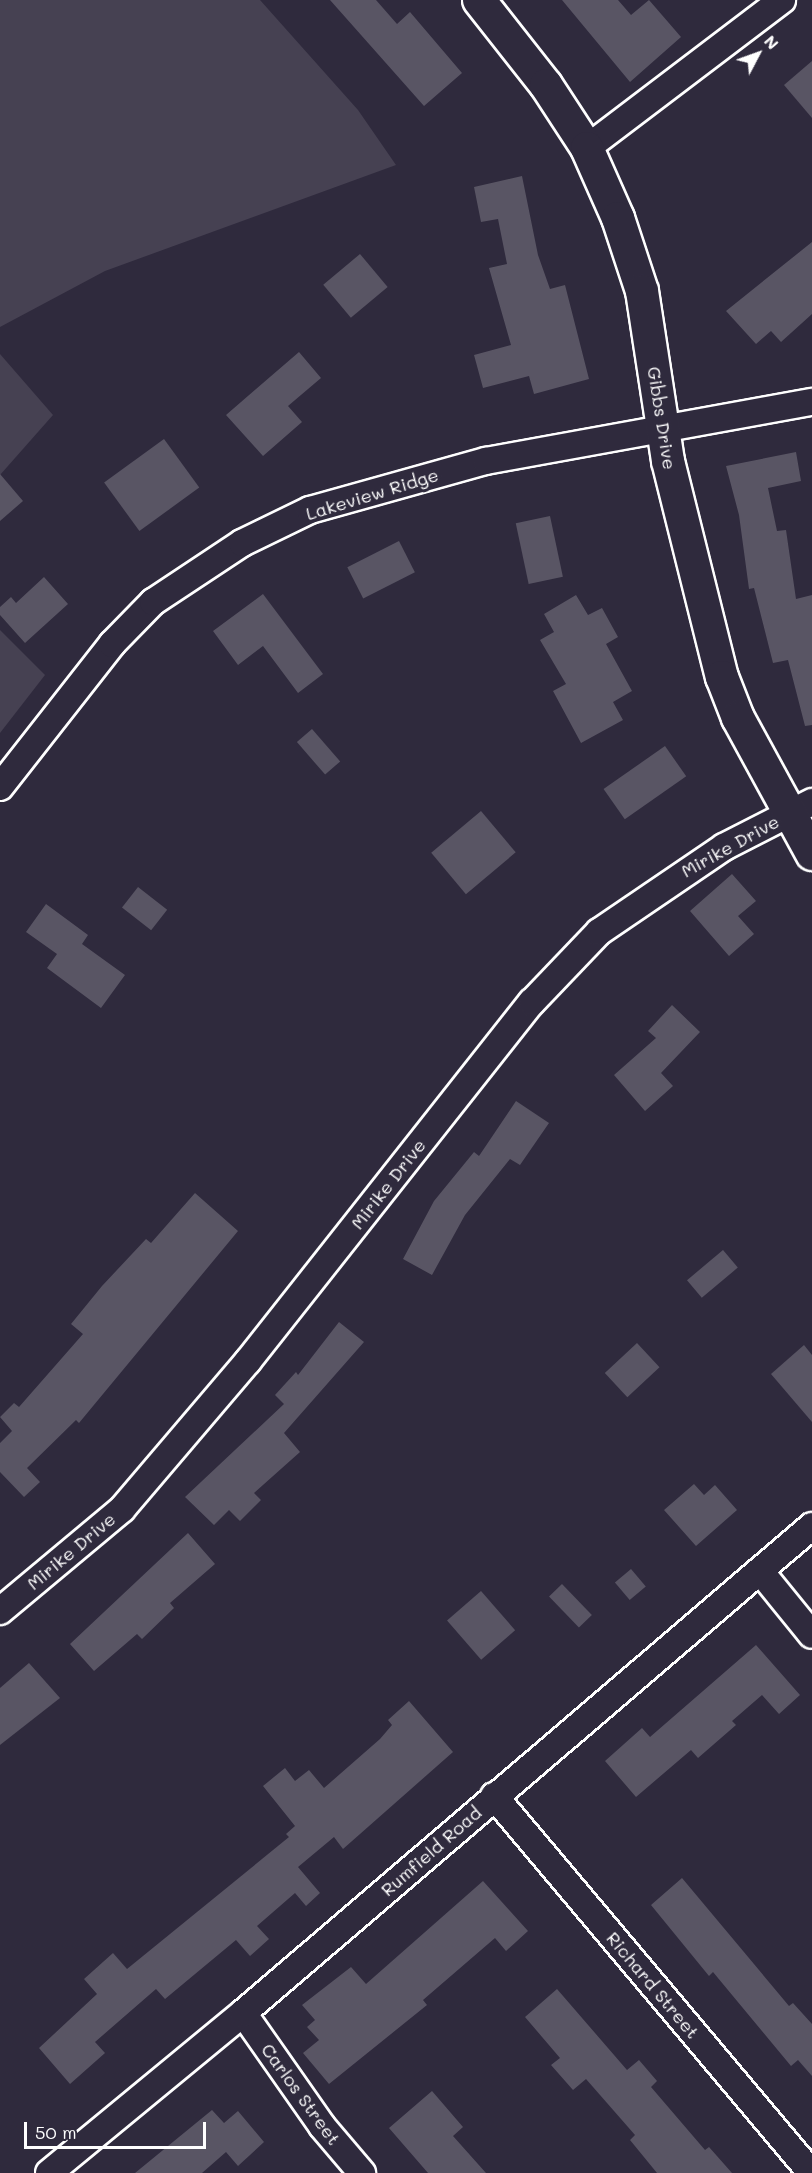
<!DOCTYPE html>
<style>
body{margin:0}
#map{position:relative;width:812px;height:2173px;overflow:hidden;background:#2f2a3d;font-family:Mali,sans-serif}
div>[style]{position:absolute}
.green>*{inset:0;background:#464152}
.building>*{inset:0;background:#595564;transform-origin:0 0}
.roads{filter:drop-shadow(2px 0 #fff) drop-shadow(-2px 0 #fff) drop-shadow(0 2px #fff) drop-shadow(0 -2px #fff)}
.minor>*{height:26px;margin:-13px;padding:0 13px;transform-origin:13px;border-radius:13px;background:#2f2a3d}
.tertiary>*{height:32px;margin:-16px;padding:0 16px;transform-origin:16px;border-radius:16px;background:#2f2a3d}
span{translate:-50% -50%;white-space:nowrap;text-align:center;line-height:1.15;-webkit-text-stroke:6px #2f2a3d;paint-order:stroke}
.street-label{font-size:18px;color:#fff}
.north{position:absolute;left:728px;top:24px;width:60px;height:60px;-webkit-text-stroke:4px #2f2a3d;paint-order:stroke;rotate:49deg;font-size:16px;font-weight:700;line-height:24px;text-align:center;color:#fff}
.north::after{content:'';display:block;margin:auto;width:21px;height:27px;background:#fff;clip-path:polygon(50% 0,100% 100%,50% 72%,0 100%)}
.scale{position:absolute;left:24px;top:2122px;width:182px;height:27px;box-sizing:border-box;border:3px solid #fff;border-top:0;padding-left:8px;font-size:18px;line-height:21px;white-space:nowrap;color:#fff;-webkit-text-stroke:4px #2f2a3d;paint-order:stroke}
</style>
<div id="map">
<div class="green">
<i style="clip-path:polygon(0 0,260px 0,358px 110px,396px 165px,105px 271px,0 327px)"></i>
<i style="clip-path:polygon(0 354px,53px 415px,0 475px)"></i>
<i style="clip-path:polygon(0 630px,45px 675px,0 733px)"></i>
</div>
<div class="building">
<i style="clip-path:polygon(330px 0,376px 0,397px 24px,410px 12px,462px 73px,424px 106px)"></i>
<i style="clip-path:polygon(562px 0,618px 0,631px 15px,649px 0,681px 37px,630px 82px)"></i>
<i style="clip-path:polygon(812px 61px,812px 118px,784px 85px)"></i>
<i style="clip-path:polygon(522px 176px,538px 255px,550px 289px,565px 285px,589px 379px,534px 394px,529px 376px,483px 388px,474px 355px,511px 345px,489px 268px,507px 264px,498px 219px,481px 222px,474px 187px)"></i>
<i style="clip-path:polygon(812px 242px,812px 314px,781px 342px,771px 331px,756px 344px,726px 311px)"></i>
<i style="left:360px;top:254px;width:43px;height:48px;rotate:50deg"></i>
<i style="clip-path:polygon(299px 352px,321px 378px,288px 406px,302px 422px,263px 456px,226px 415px)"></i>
<i style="left:164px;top:439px;width:60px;height:74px;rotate:54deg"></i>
<i style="clip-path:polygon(796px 452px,801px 481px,768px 488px,777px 531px,786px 530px,796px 599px,812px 595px,812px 725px,805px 726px,788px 660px,773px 663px,754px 588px,749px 589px,739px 515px,726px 466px)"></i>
<i style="clip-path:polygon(0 474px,23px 501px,0 521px)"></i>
<i style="left:550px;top:516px;width:62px;height:35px;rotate:78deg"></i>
<i style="left:399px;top:541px;width:35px;height:58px;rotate:63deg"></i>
<i style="clip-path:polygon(44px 577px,68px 604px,25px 643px,0 615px,0 607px,11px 597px,16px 603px)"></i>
<i style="clip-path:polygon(263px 594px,323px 674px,298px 693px,263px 646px,238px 665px,213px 631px)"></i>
<i style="clip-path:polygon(576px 595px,588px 615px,602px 608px,618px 637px,606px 644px,632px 691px,613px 702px,623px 720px,581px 743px,553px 691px,566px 684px,540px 640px,554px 632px,544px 614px)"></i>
<i style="left:312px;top:729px;width:43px;height:20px;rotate:49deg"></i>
<i style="left:665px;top:746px;width:37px;height:75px;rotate:55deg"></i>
<i style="left:481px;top:811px;width:54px;height:65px;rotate:50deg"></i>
<i style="clip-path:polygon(732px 874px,756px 901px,738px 916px,754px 934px,729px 956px,690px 911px)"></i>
<i style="left:138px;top:887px;width:37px;height:26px;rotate:38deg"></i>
<i style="clip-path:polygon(46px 904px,88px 935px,82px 944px,125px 975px,101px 1008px,47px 968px,57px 954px,26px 932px)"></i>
<i style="clip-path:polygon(672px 1005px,700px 1032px,661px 1073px,673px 1086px,645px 1111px,614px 1075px,656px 1038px,648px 1031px)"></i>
<i style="clip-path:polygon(516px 1101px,549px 1123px,520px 1165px,510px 1159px,465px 1215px,432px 1275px,403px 1259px,434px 1201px,474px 1152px,479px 1156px)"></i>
<i style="clip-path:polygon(195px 1193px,238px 1231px,79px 1423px,76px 1420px,27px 1468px,40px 1482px,24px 1497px,0 1472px,0 1443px,12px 1431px,0 1417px,14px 1403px,19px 1407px,83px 1334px,71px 1324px,102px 1286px,146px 1239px,151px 1243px)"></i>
<i style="left:723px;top:1250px;width:23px;height:47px;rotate:50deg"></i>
<i style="clip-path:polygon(339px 1322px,364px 1342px,284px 1433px,300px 1452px,254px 1493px,261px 1500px,240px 1521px,229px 1510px,214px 1525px,185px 1497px,284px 1404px,275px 1395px,296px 1372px,298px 1375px)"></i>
<i style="left:637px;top:1343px;width:33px;height:44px;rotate:47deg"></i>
<i style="clip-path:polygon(804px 1345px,812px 1355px,812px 1422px,771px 1374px)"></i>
<i style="clip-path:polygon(694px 1484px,704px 1495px,715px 1485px,737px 1510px,696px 1546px,664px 1510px)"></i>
<i style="clip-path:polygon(188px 1533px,215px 1564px,170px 1603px,174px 1608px,142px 1639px,137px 1634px,94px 1671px,70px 1644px)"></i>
<i style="left:631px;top:1569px;width:23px;height:21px;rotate:50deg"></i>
<i style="left:562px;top:1584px;width:43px;height:18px;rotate:46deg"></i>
<i style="left:481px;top:1591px;width:52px;height:45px;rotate:49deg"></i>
<i style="clip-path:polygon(756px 1645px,800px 1695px,779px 1714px,762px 1695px,732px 1721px,736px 1725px,698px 1758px,691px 1750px,636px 1797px,605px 1761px,642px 1728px,650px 1737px)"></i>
<i style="clip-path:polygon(29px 1663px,60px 1698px,0 1745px,0 1688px)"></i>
<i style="clip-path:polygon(409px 1701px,453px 1752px,343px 1849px,334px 1837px,298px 1867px,320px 1893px,306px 1906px,295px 1893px,257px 1926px,269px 1939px,250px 1956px,236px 1940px,165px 1999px,156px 1989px,95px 2042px,105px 2053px,70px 2084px,39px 2048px,97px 1994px,84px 1979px,113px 1953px,127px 1969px,289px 1837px,286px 1834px,295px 1826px,263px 1786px,285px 1768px,295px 1781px,309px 1770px,324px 1788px,380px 1739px,392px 1725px,388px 1720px)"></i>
<i style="clip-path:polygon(682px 1878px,789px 2006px,793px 2003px,812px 2024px,812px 2076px,798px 2060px,791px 2066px,713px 1972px,709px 1976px,651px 1905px)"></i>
<i style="clip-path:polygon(483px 1881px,528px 1931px,506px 1951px,495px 1938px,423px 2000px,427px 2005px,329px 2084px,303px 2053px,319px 2040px,307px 2027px,315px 2020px,302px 2005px,351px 1967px,366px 1984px)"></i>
<i style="clip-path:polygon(557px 1989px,627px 2070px,639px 2060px,657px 2081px,651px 2087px,705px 2150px,709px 2147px,732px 2173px,657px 2173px,630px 2140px,635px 2135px,586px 2079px,573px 2090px,551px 2065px,560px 2058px,525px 2017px)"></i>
<i style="clip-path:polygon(432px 2091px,463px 2127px,453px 2136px,486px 2173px,428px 2173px,389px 2128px)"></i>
<i style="clip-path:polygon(212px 2110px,224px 2123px,238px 2111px,264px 2142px,238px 2166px,226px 2152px,202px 2173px,135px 2173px)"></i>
</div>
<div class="roads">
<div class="minor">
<i style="left:587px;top:148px;width:245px;rotate:-37.2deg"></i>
<i style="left:0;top:787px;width:182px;rotate:-51.9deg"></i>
<i style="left:112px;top:644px;width:59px;rotate:-45.7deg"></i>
<i style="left:153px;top:602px;width:107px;rotate:-33.5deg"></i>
<i style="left:242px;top:543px;width:76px;rotate:-25.9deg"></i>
<i style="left:310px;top:510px;width:183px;rotate:-15.6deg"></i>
<i style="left:486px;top:461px;width:331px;rotate:-10.3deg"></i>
<i style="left:760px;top:1571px;width:82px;rotate:50.9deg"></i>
<i style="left:0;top:1611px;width:159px;rotate:-39.9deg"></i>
<i style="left:122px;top:1509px;width:194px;rotate:-49.6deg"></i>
<i style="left:248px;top:1361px;width:458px;rotate:-51.7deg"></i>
<i style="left:532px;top:1002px;width:97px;rotate:-46.3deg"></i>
<i style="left:599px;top:932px;width:151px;rotate:-34.2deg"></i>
<i style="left:724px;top:847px;width:99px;rotate:-27.1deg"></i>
<i style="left:494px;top:1796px;width:493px;rotate:49.9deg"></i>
<i style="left:243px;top:2013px;width:138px;rotate:55deg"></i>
<i style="left:322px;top:2126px;width:62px;rotate:49.6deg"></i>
<i style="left:49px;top:2173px;width:251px;rotate:-39.5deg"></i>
<i style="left:243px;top:2013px;width:749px;rotate:-40.56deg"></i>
</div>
<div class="tertiary">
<i style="left:479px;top:0;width:108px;rotate:51.8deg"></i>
<i style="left:546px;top:85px;width:75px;rotate:56.9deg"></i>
<i style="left:587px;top:148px;width:77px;rotate:66.1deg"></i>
<i style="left:618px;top:218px;width:77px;rotate:71.8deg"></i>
<i style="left:642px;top:291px;width:172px;rotate:81.3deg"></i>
<i style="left:668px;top:461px;width:223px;rotate:76deg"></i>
<i style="left:722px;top:677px;width:44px;rotate:68.7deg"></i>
<i style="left:738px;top:718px;width:155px;rotate:61.4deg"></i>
</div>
</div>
<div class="street-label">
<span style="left:662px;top:418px;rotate:81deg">Gibbs Drive</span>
<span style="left:372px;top:494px;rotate:-17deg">Lakeview Ridge</span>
<span style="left:730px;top:846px;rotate:-29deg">Mirike Drive</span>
<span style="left:388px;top:1184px;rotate:-52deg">Mirike Drive</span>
<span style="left:71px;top:1551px;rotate:-40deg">Mirike Drive</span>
<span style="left:431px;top:1851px;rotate:-41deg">Rumfield Road</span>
<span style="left:653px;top:1985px;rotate:50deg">Richard Street</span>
<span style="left:301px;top:2094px;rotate:54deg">Carlos Street</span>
</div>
<div class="north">N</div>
<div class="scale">50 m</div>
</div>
